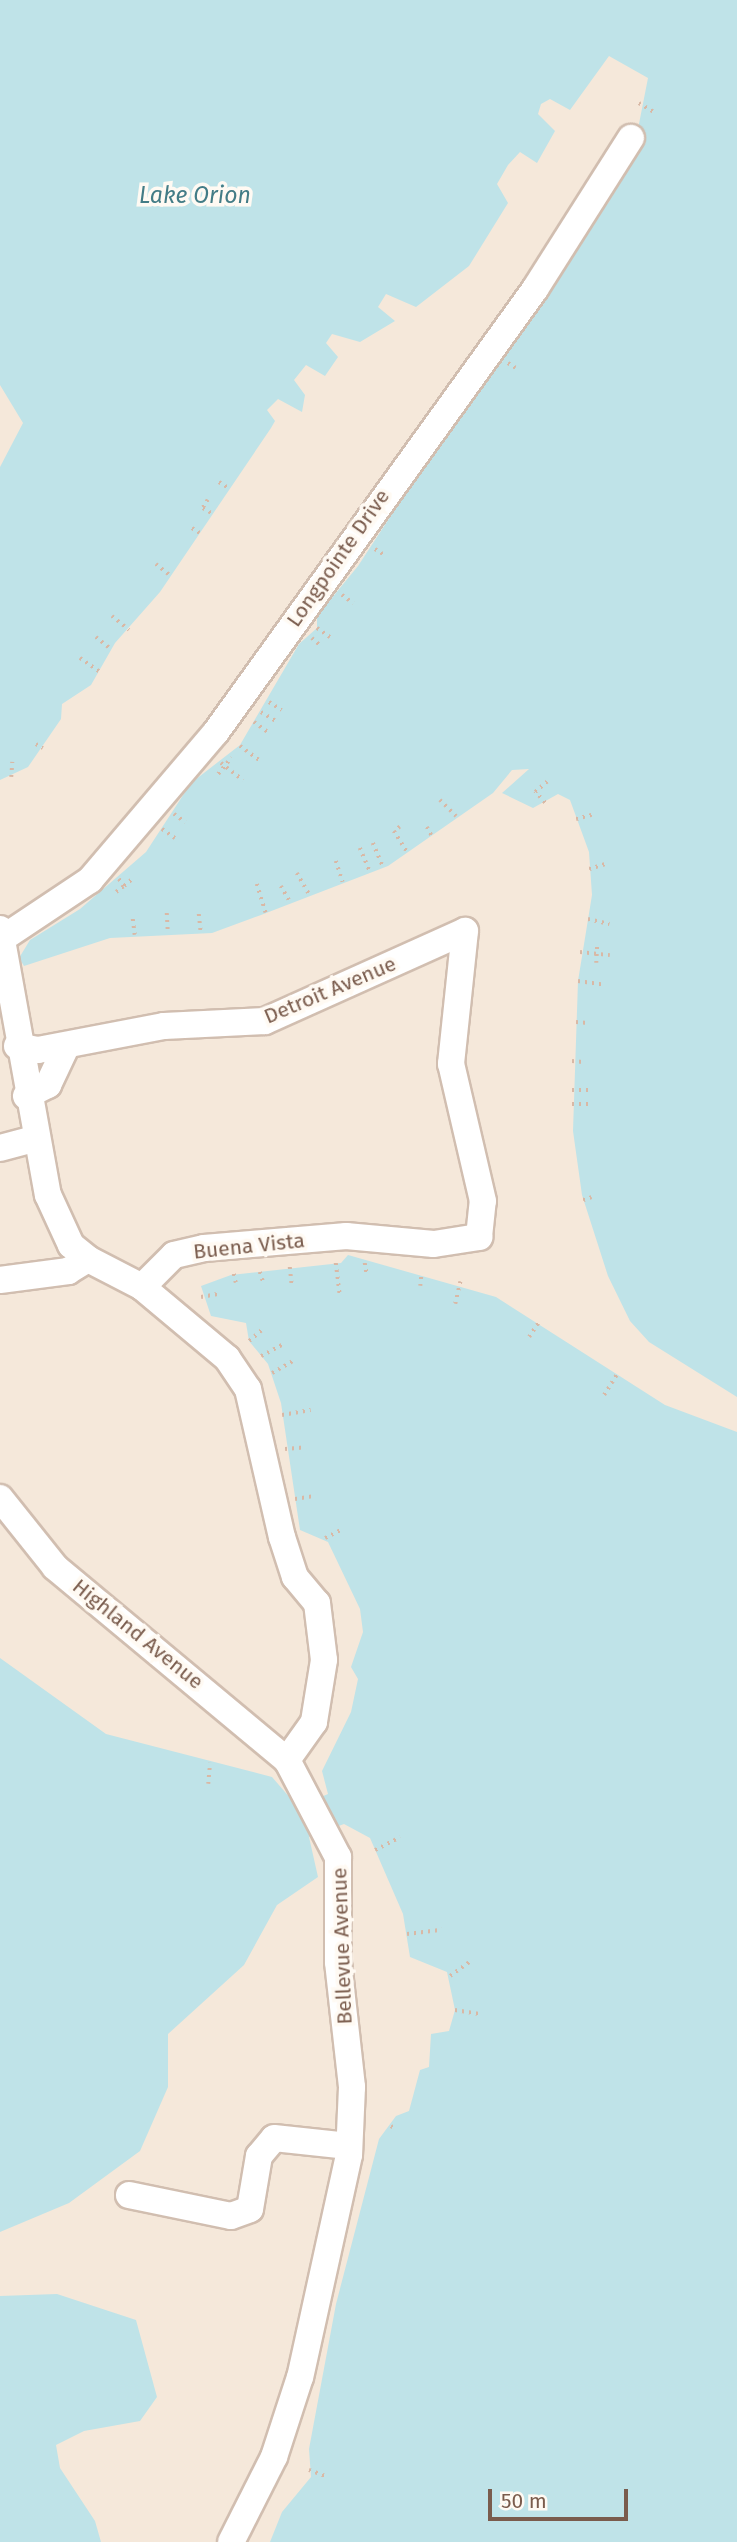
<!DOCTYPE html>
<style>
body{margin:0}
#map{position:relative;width:737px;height:2542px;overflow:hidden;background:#fdf6ec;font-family:"Fira Sans",sans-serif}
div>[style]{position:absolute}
.residential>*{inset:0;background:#f5e8da}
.water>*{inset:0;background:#bfe3e8}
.path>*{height:3.5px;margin-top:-1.75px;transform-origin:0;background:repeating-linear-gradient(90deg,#d9b8a5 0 2px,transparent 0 7px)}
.roads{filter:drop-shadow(2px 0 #d1beb0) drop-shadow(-2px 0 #d1beb0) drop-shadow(0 2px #d1beb0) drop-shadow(0 -2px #d1beb0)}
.minor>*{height:26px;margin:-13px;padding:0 13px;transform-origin:13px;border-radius:13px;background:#fff}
span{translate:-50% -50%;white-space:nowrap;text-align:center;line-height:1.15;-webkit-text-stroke:7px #fffaf3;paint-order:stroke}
.street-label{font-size:21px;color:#7a5c4d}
.water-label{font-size:23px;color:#437c86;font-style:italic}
.scale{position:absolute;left:488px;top:2489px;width:140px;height:32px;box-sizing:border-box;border:4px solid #7a5c4d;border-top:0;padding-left:9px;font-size:21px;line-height:24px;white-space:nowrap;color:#7a5c4d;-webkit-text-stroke:5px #fffaf3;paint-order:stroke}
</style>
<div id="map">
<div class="residential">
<i style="clip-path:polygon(0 0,737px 0,737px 1567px,440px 2542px,0 2542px)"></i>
</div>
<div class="water">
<i style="clip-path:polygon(0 0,737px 0,737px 1397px,649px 1342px,630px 1321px,608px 1276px,582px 1195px,573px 1131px,578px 981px,592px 895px,589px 852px,570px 800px,558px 794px,533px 808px,502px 793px,529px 769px,512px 770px,493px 793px,388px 866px,261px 915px,212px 933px,110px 938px,24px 966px,19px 958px,30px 940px,80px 909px,146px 852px,191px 783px,240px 745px,299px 644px,317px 628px,317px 616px,358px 566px,458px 413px,502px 362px,586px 223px,609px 202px,636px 139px,648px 78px,609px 56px,570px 110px,550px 99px,541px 104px,538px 114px,555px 131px,537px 163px,520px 152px,508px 165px,497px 184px,508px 203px,469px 266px,416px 307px,386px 294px,378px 307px,395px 321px,360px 342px,332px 334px,326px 343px,338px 357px,325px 376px,306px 365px,294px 380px,305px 395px,302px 412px,278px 399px,267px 410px,275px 421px,271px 428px,160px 592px,115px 643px,91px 685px,62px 704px,61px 719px,28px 767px,0 780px,0 467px,23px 423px,0 385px)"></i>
<i style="clip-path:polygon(348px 1255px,496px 1297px,665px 1405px,737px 1432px,737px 2542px,270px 2542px,282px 2512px,311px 2477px,309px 2449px,336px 2304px,379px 2139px,396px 2116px,409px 2111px,420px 2070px,429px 2067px,431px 2034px,449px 2031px,455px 2010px,447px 1972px,410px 1957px,403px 1914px,370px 1838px,344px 1824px,309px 1837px,318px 1877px,277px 1905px,244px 1965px,168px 2034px,168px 2087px,140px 2151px,69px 2203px,0 2232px,0 1658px,106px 1734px,272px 1777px,298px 1807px,328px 1794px,322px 1771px,351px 1712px,358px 1679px,351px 1667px,363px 1632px,360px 1609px,328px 1542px,300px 1530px,281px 1403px,268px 1364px,249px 1341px,246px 1323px,211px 1316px,201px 1286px,231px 1275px,341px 1263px)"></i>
<i style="clip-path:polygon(57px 2294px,136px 2320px,157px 2397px,140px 2421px,84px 2431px,56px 2445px,60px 2468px,95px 2521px,101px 2542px,0 2542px,0 2296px)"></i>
</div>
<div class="path">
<i style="left:639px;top:103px;width:17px;rotate:31deg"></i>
<i style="left:508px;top:363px;width:9px;rotate:32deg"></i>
<i style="left:219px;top:482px;width:13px;rotate:32deg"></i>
<i style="left:208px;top:500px;width:9px;rotate:122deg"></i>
<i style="left:203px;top:508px;width:12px;rotate:31deg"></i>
<i style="left:192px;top:528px;width:9px;rotate:32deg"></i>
<i style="left:375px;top:549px;width:13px;rotate:32deg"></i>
<i style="left:156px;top:564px;width:19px;rotate:39deg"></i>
<i style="left:342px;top:595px;width:14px;rotate:36deg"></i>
<i style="left:112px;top:616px;width:22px;rotate:39deg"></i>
<i style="left:317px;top:628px;width:16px;rotate:35deg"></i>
<i style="left:96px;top:637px;width:19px;rotate:39deg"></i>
<i style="left:312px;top:638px;width:13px;rotate:42deg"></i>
<i style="left:80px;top:658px;width:24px;rotate:35deg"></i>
<i style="left:269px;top:702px;width:15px;rotate:32deg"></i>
<i style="left:261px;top:712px;width:17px;rotate:31deg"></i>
<i style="left:254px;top:722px;width:19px;rotate:36deg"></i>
<i style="left:36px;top:744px;width:8px;rotate:30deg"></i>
<i style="left:240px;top:746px;width:24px;rotate:36deg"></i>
<i style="left:221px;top:763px;width:28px;rotate:38deg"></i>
<i style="left:218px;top:774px;width:21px;rotate:-51deg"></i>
<i style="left:11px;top:777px;width:15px;rotate:-86deg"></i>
<i style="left:440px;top:800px;width:23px;rotate:45deg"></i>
<i style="left:545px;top:803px;width:15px;rotate:-132deg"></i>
<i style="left:535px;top:792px;width:18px;rotate:-41deg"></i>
<i style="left:174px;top:814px;width:14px;rotate:36deg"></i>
<i style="left:576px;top:819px;width:20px;rotate:-15deg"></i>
<i style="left:400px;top:827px;width:7px;rotate:146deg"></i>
<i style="left:394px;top:831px;width:26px;rotate:58deg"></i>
<i style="left:427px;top:827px;width:10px;rotate:61deg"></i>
<i style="left:162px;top:829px;width:16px;rotate:35deg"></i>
<i style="left:373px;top:843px;width:26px;rotate:67deg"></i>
<i style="left:360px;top:848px;width:26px;rotate:67deg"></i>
<i style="left:336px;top:861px;width:22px;rotate:72deg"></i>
<i style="left:589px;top:869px;width:17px;rotate:-17deg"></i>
<i style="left:297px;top:873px;width:24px;rotate:60deg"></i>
<i style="left:119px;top:879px;width:9px;rotate:54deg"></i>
<i style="left:124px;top:886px;width:11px;rotate:-41deg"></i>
<i style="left:257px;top:884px;width:30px;rotate:73deg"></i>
<i style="left:281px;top:886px;width:20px;rotate:60deg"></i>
<i style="left:116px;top:892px;width:10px;rotate:-37deg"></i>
<i style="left:167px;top:913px;width:19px;rotate:87deg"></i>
<i style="left:199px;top:914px;width:19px;rotate:84deg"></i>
<i style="left:133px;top:919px;width:16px;rotate:83deg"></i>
<i style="left:588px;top:919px;width:22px;rotate:13deg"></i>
<i style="left:580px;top:952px;width:30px;rotate:6deg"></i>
<i style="left:596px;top:963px;width:20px;rotate:-87deg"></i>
<i style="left:578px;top:981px;width:27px;rotate:8deg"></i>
<i style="left:576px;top:1022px;width:12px;rotate:5deg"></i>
<i style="left:572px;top:1061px;width:11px;rotate:5deg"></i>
<i style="left:572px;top:1090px;width:20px"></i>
<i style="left:572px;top:1104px;width:20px"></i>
<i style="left:583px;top:1200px;width:9px;rotate:-18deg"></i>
<i style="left:336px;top:1263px;width:31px;rotate:83deg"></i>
<i style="left:365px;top:1263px;width:13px;rotate:81deg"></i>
<i style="left:290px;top:1267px;width:20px;rotate:84deg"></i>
<i style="left:260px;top:1272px;width:13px;rotate:72deg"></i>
<i style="left:234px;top:1274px;width:9px;rotate:77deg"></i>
<i style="left:420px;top:1286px;width:10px;rotate:-84deg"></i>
<i style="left:201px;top:1297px;width:17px;rotate:-10deg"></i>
<i style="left:455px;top:1304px;width:23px;rotate:-77deg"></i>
<i style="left:529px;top:1337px;width:17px;rotate:-57deg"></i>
<i style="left:249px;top:1341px;width:18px;rotate:-41deg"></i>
<i style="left:261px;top:1356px;width:26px;rotate:-28deg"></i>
<i style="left:272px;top:1373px;width:24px;rotate:-30deg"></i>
<i style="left:604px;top:1395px;width:25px;rotate:-58deg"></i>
<i style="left:282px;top:1415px;width:29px;rotate:-10deg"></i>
<i style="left:285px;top:1449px;width:21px;rotate:-5deg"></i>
<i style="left:295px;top:1499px;width:20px;rotate:-9deg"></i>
<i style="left:325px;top:1538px;width:20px;rotate:-27deg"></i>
<i style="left:208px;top:1784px;width:21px;rotate:-85deg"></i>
<i style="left:375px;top:1850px;width:28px;rotate:-27deg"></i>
<i style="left:407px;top:1934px;width:35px;rotate:-7deg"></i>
<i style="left:450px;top:1976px;width:27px;rotate:-36deg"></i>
<i style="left:455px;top:2010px;width:25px;rotate:9deg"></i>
<i style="left:391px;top:2126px;width:6px;rotate:31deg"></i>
<i style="left:309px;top:2470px;width:20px;rotate:20deg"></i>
</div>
<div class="roads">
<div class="minor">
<i style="left:0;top:929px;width:270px;rotate:79.8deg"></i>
<i style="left:48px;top:1195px;width:55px;rotate:65.3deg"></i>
<i style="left:71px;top:1245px;width:22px;rotate:39deg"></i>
<i style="left:3px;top:938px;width:105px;rotate:-33.7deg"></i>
<i style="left:90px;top:880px;width:194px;rotate:-49.6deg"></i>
<i style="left:216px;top:732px;width:546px;rotate:-54.24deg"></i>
<i style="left:535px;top:289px;width:179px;rotate:-57.6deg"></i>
<i style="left:17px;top:1046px;width:21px;rotate:11deg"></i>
<i style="left:38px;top:1050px;width:128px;rotate:-10.8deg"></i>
<i style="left:164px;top:1026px;width:101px;rotate:-2.8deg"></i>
<i style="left:265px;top:1021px;width:219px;rotate:-24.2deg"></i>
<i style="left:26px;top:1096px;width:25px;rotate:-27deg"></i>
<i style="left:48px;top:1085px;width:42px;rotate:-64.7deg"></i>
<i style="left:0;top:1148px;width:34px;rotate:-15deg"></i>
<i style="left:0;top:1280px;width:69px;rotate:-7.5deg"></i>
<i style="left:68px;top:1271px;width:23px;rotate:-31deg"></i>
<i style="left:88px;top:1259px;width:61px;rotate:27.4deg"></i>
<i style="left:142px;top:1287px;width:45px;rotate:-45deg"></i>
<i style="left:174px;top:1255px;width:31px;rotate:-13deg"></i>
<i style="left:204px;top:1248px;width:143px;rotate:-4.8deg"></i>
<i style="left:346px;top:1236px;width:88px;rotate:5.2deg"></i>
<i style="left:434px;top:1244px;width:46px;rotate:-8.8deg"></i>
<i style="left:479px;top:1237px;width:36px;rotate:-84deg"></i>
<i style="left:483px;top:1201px;width:141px;rotate:-103.1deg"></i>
<i style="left:451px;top:1064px;width:134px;rotate:-84deg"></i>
<i style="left:142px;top:1287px;width:111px;rotate:39.9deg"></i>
<i style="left:227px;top:1358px;width:37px;rotate:56deg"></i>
<i style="left:248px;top:1389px;width:152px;rotate:77.1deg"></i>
<i style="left:282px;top:1537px;width:42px;rotate:72deg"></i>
<i style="left:295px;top:1577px;width:34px;rotate:50deg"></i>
<i style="left:317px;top:1603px;width:57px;rotate:83deg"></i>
<i style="left:324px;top:1660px;width:63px;rotate:99.2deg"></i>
<i style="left:314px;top:1722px;width:47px;rotate:125.4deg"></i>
<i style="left:0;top:1498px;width:88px;rotate:51.4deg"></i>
<i style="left:55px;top:1567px;width:302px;rotate:39.8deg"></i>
<i style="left:287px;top:1760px;width:110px;rotate:62.3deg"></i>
<i style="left:338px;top:1857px;width:105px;rotate:90deg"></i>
<i style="left:338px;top:1962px;width:126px;rotate:83.6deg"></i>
<i style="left:352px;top:2087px;width:68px;rotate:92.5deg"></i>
<i style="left:349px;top:2155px;width:227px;rotate:102.4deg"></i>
<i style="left:300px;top:2377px;width:84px;rotate:108deg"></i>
<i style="left:274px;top:2457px;width:95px;rotate:116.8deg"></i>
<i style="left:129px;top:2195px;width:104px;rotate:11.6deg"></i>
<i style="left:231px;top:2216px;width:20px;rotate:-20deg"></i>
<i style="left:250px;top:2209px;width:54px;rotate:-80.4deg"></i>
<i style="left:259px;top:2156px;width:23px;rotate:-50deg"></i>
<i style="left:274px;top:2138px;width:75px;rotate:6.1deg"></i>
</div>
</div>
<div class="street-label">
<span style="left:338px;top:558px;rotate:-55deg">Longpointe Drive</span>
<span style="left:330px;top:990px;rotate:-23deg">Detroit Avenue</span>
<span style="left:249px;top:1246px;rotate:-6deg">Buena Vista</span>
<span style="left:138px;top:1634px;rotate:39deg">Highland Avenue</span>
<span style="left:342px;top:1946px;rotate:-92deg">Bellevue Avenue</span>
</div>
<div class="water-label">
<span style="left:195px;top:195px">Lake Orion</span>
</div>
<div class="scale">50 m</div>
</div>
